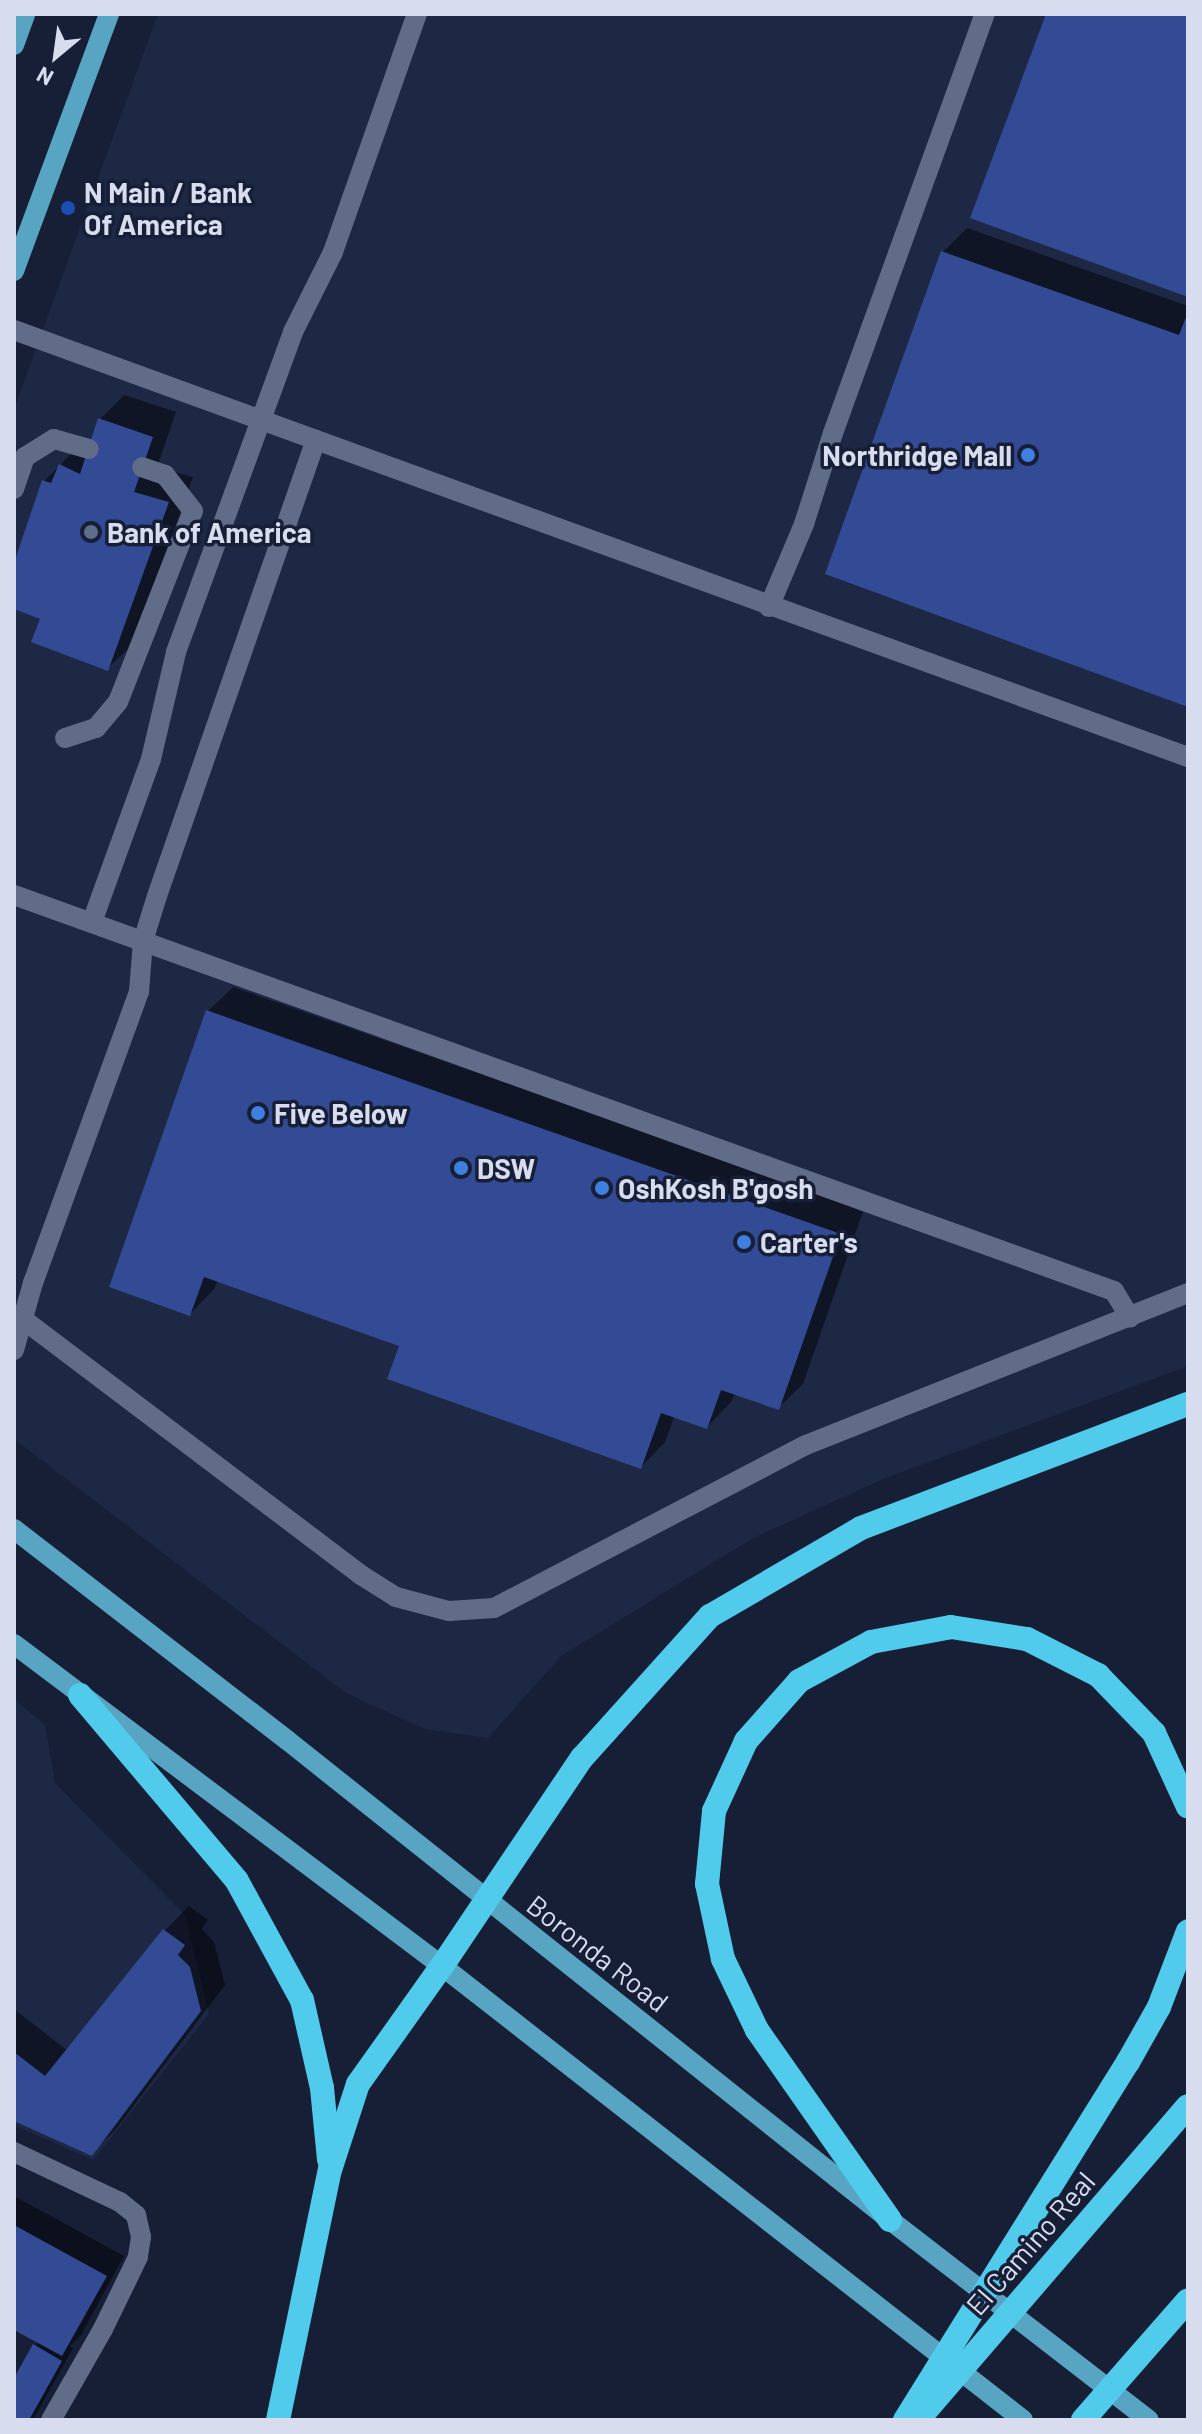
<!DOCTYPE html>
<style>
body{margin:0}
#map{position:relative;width:1202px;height:2434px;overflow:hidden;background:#171f37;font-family:Barlow,sans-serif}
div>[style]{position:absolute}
.built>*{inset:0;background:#1d2845}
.shadow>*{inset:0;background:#0007}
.building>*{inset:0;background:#334b94}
.lane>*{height:20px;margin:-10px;padding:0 10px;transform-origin:10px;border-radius:10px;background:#616c88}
.primary>*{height:20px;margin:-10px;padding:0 10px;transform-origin:10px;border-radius:10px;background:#57a5c3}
.highway>*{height:24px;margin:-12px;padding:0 12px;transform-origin:12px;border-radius:12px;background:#51cbeb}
.dots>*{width:22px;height:22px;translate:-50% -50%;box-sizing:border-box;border:4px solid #171f37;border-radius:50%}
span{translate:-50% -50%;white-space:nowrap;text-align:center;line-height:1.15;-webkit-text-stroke:7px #171f37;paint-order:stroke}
.poi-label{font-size:28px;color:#d7ddee;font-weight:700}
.left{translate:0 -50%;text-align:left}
.right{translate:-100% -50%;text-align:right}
.street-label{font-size:28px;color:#d7ddee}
.frame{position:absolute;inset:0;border:16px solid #d7ddee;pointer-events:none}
.north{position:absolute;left:16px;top:16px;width:80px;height:80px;-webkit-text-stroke:6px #171f37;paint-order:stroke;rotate:209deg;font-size:22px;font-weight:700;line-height:32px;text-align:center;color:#d7ddee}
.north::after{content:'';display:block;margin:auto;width:28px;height:36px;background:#d7ddee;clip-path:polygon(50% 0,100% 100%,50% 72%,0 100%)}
</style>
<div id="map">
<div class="built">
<i style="clip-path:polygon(158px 14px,1188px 14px,1188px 1366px,883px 1479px,753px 1538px,561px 1656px,488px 1738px,425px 1729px,346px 1693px,14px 1439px,14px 409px)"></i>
<i style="clip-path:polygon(14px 1699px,45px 1725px,55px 1783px,185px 1915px,209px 2014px,93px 2160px,14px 2125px)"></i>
</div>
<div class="shadow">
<i style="clip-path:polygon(967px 228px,1188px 306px,1188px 705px,943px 252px)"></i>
<i style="clip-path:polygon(124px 395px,176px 412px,157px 467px,193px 477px,132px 645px,107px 669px,43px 618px,14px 607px,14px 569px,44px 481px,85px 440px,92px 444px,100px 419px)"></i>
<i style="clip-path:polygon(233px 987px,864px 1209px,803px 1384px,778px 1408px,735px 1393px,731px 1402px,707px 1427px,675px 1415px,665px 1442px,641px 1467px,401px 1345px,218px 1280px,214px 1289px,190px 1314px,208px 1011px)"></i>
<i style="clip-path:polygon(189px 1906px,208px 1920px,202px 1929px,214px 1942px,225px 1985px,116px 2129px,91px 2154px,14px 2119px,14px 2009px,68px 2051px,165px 1930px)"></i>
<i style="clip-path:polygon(14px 2196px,124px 2256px,81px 2335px,70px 2346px,73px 2348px,33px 2420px,14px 2420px,14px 2382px,39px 2341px,14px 2327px)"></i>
</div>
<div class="building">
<i style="clip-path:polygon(1046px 14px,1188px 14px,1188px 297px,970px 218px)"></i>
<i style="clip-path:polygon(941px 251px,1179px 335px,1188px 312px,1188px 707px,825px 574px)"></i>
<i style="clip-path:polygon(98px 418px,153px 437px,134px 492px,169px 502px,108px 671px,31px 642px,40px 619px,14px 609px,14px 563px,42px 480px,51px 483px,59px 464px,80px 474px)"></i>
<i style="clip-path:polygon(206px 1010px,841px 1234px,779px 1410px,721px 1390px,707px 1429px,661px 1413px,641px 1469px,387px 1379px,399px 1346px,204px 1277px,190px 1316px,109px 1287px)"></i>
<i style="clip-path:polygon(163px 1929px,185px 1945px,178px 1955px,190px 1967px,201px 2011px,92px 2156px,14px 2121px,14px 2052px,45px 2076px)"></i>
<i style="clip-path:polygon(14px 2225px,107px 2276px,62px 2356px,14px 2330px)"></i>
<i style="clip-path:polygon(33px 2344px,62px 2361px,29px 2420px,14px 2420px,14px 2378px)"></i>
</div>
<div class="lane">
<i style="left:14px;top:330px;width:1249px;rotate:19.99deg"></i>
<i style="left:14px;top:489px;width:34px;rotate:-71deg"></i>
<i style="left:25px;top:457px;width:34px;rotate:-32deg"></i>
<i style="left:54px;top:439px;width:36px;rotate:16deg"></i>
<i style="left:769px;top:607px;width:90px;rotate:-67.1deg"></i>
<i style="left:804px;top:524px;width:96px;rotate:-72.3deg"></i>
<i style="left:833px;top:433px;width:446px;rotate:-70.1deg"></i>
<i style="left:65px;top:738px;width:33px;rotate:-18deg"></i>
<i style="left:96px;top:728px;width:34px;rotate:-50deg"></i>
<i style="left:118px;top:702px;width:205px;rotate:-68.6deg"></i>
<i style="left:193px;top:511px;width:46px;rotate:-127.9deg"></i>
<i style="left:165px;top:475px;width:24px;rotate:-161deg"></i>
<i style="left:14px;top:895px;width:1169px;rotate:19.8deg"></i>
<i style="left:1114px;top:1291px;width:31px;rotate:59deg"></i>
<i style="left:92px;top:922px;width:173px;rotate:-70.1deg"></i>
<i style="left:151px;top:759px;width:110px;rotate:-76.8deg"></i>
<i style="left:176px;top:652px;width:341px;rotate:-69.9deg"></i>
<i style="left:293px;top:332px;width:89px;rotate:-63.4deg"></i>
<i style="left:333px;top:252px;width:252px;rotate:-70.6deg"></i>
<i style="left:24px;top:1320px;width:423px;rotate:37.1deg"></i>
<i style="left:361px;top:1575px;width:41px;rotate:32.2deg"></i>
<i style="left:396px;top:1597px;width:55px;rotate:14.8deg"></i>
<i style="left:449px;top:1611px;width:45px;rotate:-3.8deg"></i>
<i style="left:494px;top:1608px;width:352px;rotate:-27.6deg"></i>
<i style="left:806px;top:1445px;width:411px;rotate:-21.7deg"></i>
<i style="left:14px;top:1350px;width:70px;rotate:-74.2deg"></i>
<i style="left:33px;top:1283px;width:310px;rotate:-70deg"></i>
<i style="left:139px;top:992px;width:51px;rotate:-85.5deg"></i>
<i style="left:143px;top:941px;width:47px;rotate:-72.7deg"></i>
<i style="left:157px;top:896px;width:483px;rotate:-70.8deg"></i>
<i style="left:14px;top:2152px;width:117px;rotate:25.3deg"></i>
<i style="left:120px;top:2202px;width:21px;rotate:39deg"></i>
<i style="left:136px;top:2215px;width:23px;rotate:77deg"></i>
<i style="left:141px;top:2237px;width:20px;rotate:99deg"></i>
<i style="left:138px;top:2257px;width:80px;rotate:115.9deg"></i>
<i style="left:103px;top:2329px;width:105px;rotate:119.7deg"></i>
</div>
<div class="primary">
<i style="left:14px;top:45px;width:33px;rotate:-70deg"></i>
<i style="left:14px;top:271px;width:274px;rotate:-69.7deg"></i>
<i style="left:14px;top:1529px;width:345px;rotate:37.7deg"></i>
<i style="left:287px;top:1740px;width:771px;rotate:38.52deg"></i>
<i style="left:890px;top:2220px;width:327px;rotate:37.7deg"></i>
<i style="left:14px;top:1644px;width:536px;rotate:36.96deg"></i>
<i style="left:442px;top:1966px;width:737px;rotate:38deg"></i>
</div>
<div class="highway">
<i style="left:80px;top:1695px;width:243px;rotate:49.8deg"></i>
<i style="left:237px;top:1881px;width:136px;rotate:61.4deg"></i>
<i style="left:302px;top:2000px;width:90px;rotate:77.2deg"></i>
<i style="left:322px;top:2088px;width:72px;rotate:84.4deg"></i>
<i style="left:890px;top:2220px;width:232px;rotate:-125deg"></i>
<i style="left:757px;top:2030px;width:79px;rotate:-115.6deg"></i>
<i style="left:723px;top:1959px;width:77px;rotate:-102deg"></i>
<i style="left:707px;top:1884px;width:73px;rotate:-84.5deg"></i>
<i style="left:714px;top:1811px;width:77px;rotate:-65.4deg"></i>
<i style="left:746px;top:1741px;width:80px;rotate:-48.5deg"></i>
<i style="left:799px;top:1681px;width:82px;rotate:-28.4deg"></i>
<i style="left:871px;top:1642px;width:81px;rotate:-10.6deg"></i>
<i style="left:951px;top:1627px;width:77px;rotate:9deg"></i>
<i style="left:1027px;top:1639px;width:80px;rotate:26.9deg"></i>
<i style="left:1098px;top:1675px;width:81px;rotate:46deg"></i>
<i style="left:1154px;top:1733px;width:81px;rotate:65.3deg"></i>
<i style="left:923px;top:2414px;width:406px;rotate:-49.3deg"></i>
<i style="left:278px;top:2420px;width:255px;rotate:-78.3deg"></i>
<i style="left:330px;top:2170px;width:90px;rotate:-72deg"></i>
<i style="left:358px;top:2084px;width:145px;rotate:-54.6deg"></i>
<i style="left:442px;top:1966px;width:251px;rotate:-56.1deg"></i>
<i style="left:582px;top:1758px;width:191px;rotate:-48deg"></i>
<i style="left:710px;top:1616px;width:175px;rotate:-30.2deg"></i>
<i style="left:861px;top:1528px;width:350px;rotate:-20.8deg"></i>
<i style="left:905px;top:2420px;width:422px;rotate:-58.1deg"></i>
<i style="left:1128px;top:2062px;width:63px;rotate:-60.6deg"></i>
<i style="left:1159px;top:2007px;width:81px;rotate:-69.1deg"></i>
<i style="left:1083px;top:2420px;width:159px;rotate:-48.8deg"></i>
</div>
<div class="dots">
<i style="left:68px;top:208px;background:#1a4fb4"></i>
<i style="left:1028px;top:455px;background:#3f7fe0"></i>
<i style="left:91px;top:532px;background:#5c6f8a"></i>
<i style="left:258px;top:1113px;background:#3f7fe0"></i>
<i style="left:461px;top:1168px;background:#3f7fe0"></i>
<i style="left:602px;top:1188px;background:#3f7fe0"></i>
<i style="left:744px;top:1242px;background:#3f7fe0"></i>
</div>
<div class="poi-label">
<span class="left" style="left:84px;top:208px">N Main / Bank<br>Of America</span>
<span class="right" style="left:1012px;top:455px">Northridge Mall</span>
<span class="left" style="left:107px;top:532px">Bank of America</span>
<span class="left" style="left:274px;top:1113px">Five Below</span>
<span class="left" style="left:477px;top:1168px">DSW</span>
<span class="left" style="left:618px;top:1188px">OshKosh B'gosh</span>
<span class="left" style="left:760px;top:1242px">Carter's</span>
</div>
<div class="street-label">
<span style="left:598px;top:1953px;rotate:38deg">Boronda Road</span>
<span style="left:1030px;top:2243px;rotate:-49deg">El Camino Real</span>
</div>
<div class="frame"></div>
<div class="north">N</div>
</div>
